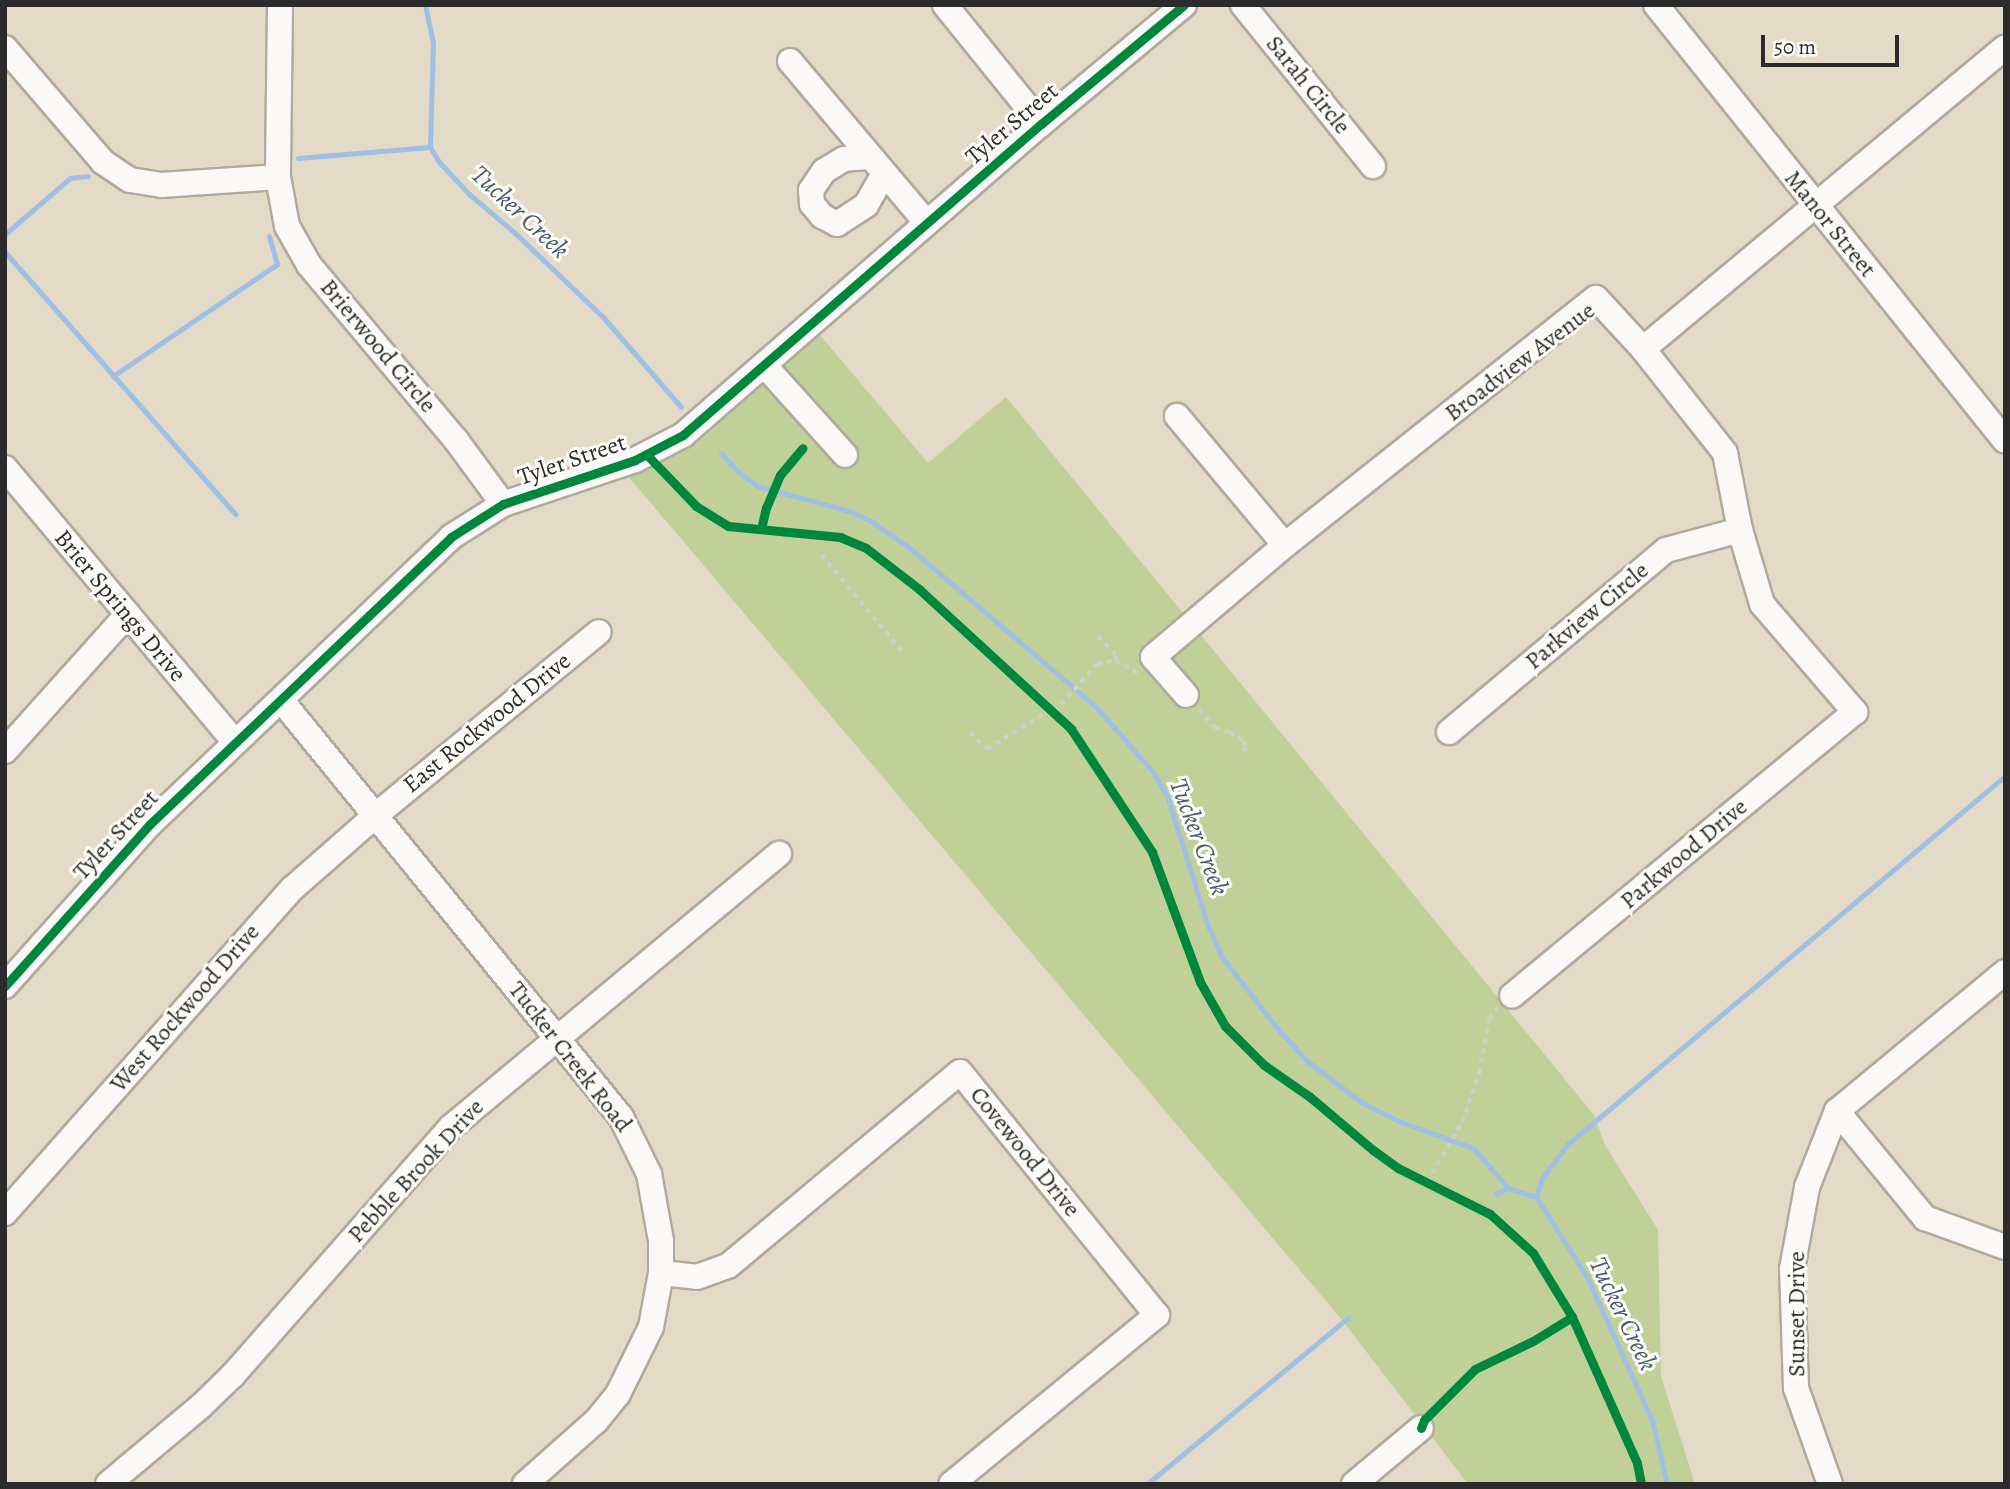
<!DOCTYPE html>
<style>
body{margin:0}
#map{position:relative;width:2010px;height:1489px;overflow:hidden;background:#e4dac8;font-family:Alegreya,serif}
div>[style]{position:absolute}
.green>*{inset:0;background:#c1d098}
.stream>*{height:5px;margin:-2.5px;padding:0 2.5px;transform-origin:2.5px;border-radius:2.5px;background:#9fbfe3}
.path>*{height:3.5px;margin-top:-1.75px;transform-origin:0;background:repeating-linear-gradient(90deg,#d1cfcb 0 5px,transparent 0 10px)}
.roads{filter:drop-shadow(2px 0 #b0aa9e) drop-shadow(-2px 0 #b0aa9e) drop-shadow(0 2px #b0aa9e) drop-shadow(0 -2px #b0aa9e)}
.minor>*{height:24px;margin:-12px;padding:0 12px;transform-origin:12px;border-radius:12px;background:#fbf9f7}
.cycleway>*{height:9px;margin:-4.5px;padding:0 4.5px;transform-origin:4.5px;border-radius:4.5px;background:#00873e}
span{translate:-50% -50%;white-space:nowrap;text-align:center;line-height:1.15;-webkit-text-stroke:6px #fdfcf7;paint-order:stroke}
.street-label{font-size:24px;color:#2b2b2b}
.water-label{font-size:26px;color:#495b6f;font-style:italic}
.frame{position:absolute;inset:0;border:7px solid #2b2b2b;pointer-events:none}
.scale{position:absolute;left:1761px;top:35px;width:138px;height:32px;box-sizing:border-box;border:4px solid #2b2b2b;border-top:0;padding-left:9px;font-size:21px;line-height:24px;white-space:nowrap;color:#2b2b2b;-webkit-text-stroke:5px #fdfcf7;paint-order:stroke}
</style>
<div id="map">
<div class="green">
<i style="clip-path:polygon(820px 335px,928px 463px,1006px 397px,1594px 1115px,1605px 1145px,1658px 1230px,1661px 1376px,1695px 1484px,1468px 1484px,1342px 1320px,628px 476px,691px 448px)"></i>
</div>
<div class="stream">
<i style="left:425px;top:5px;width:39px;rotate:78deg"></i>
<i style="left:433px;top:43px;width:104px;rotate:91.7deg"></i>
<i style="left:430px;top:147px;width:17px;rotate:59deg"></i>
<i style="left:439px;top:162px;width:44px;rotate:46.8deg"></i>
<i style="left:469px;top:194px;width:60px;rotate:40.3deg"></i>
<i style="left:515px;top:233px;width:122px;rotate:43.7deg"></i>
<i style="left:603px;top:317px;width:119px;rotate:49.1deg"></i>
<i style="left:298px;top:158px;width:132px;rotate:-4.8deg"></i>
<i style="left:5px;top:234px;width:86px;rotate:-40.7deg"></i>
<i style="left:70px;top:178px;width:18px;rotate:-6deg"></i>
<i style="left:5px;top:252px;width:349px;rotate:48.7deg"></i>
<i style="left:113px;top:376px;width:199px;rotate:-34.3deg"></i>
<i style="left:277px;top:264px;width:29px;rotate:-106deg"></i>
<i style="left:721px;top:453px;width:24px;rotate:48deg"></i>
<i style="left:737px;top:471px;width:26px;rotate:36deg"></i>
<i style="left:758px;top:486px;width:94px;rotate:15.4deg"></i>
<i style="left:849px;top:511px;width:24px;rotate:24deg"></i>
<i style="left:871px;top:521px;width:49px;rotate:35deg"></i>
<i style="left:911px;top:549px;width:245px;rotate:40.5deg"></i>
<i style="left:1097px;top:708px;width:85px;rotate:48.8deg"></i>
<i style="left:1153px;top:772px;width:28px;rotate:60deg"></i>
<i style="left:1167px;top:796px;width:136px;rotate:72.5deg"></i>
<i style="left:1208px;top:926px;width:34px;rotate:66deg"></i>
<i style="left:1222px;top:957px;width:88px;rotate:52.4deg"></i>
<i style="left:1276px;top:1027px;width:46px;rotate:47.6deg"></i>
<i style="left:1307px;top:1061px;width:68px;rotate:37.2deg"></i>
<i style="left:1361px;top:1102px;width:45px;rotate:26.6deg"></i>
<i style="left:1401px;top:1122px;width:77px;rotate:19.9deg"></i>
<i style="left:1473px;top:1148px;width:53px;rotate:48.8deg"></i>
<i style="left:1508px;top:1188px;width:29px;rotate:18deg"></i>
<i style="left:1536px;top:1197px;width:95px;rotate:57.5deg"></i>
<i style="left:1587px;top:1277px;width:157px;rotate:65.6deg"></i>
<i style="left:1652px;top:1420px;width:66px;rotate:76.8deg"></i>
<i style="left:1496px;top:1194px;width:13px;rotate:-27deg"></i>
<i style="left:1536px;top:1197px;width:20px;rotate:-72deg"></i>
<i style="left:1542px;top:1178px;width:43px;rotate:-52.6deg"></i>
<i style="left:1568px;top:1144px;width:571px;rotate:-40.1deg"></i>
<i style="left:1147px;top:1484px;width:261px;rotate:-39.6deg"></i>
</div>
<div class="path">
<i style="left:822px;top:555px;width:130px;rotate:50.3deg"></i>
<i style="left:1098px;top:637px;width:27px;rotate:45deg"></i>
<i style="left:1117px;top:656px;width:4px;rotate:104deg"></i>
<i style="left:1116px;top:660px;width:26px;rotate:31deg"></i>
<i style="left:1199px;top:710px;width:24px;rotate:48deg"></i>
<i style="left:1215px;top:728px;width:16px;rotate:15deg"></i>
<i style="left:1230px;top:732px;width:17px;rotate:33deg"></i>
<i style="left:1244px;top:741px;width:7px;rotate:74deg"></i>
<i style="left:1246px;top:748px;width:11px;rotate:128deg"></i>
<i style="left:1054px;top:712px;width:64px;rotate:-48.1deg"></i>
<i style="left:1097px;top:664px;width:19px;rotate:-12deg"></i>
<i style="left:970px;top:733px;width:23px;rotate:43deg"></i>
<i style="left:987px;top:749px;width:75px;rotate:-32deg"></i>
<i style="left:1427px;top:1182px;width:69px;rotate:-59.7deg"></i>
<i style="left:1462px;top:1122px;width:52px;rotate:-70.9deg"></i>
<i style="left:1479px;top:1073px;width:55px;rotate:-79.5deg"></i>
<i style="left:1489px;top:1019px;width:14px;rotate:-54deg"></i>
</div>
<div class="roads">
<div class="minor">
<i style="left:280px;top:5px;width:172px;rotate:90.7deg"></i>
<i style="left:278px;top:177px;width:50px;rotate:79.6deg"></i>
<i style="left:287px;top:226px;width:45px;rotate:60.6deg"></i>
<i style="left:309px;top:265px;width:229px;rotate:50deg"></i>
<i style="left:456px;top:440px;width:79px;rotate:53.7deg"></i>
<i style="left:945px;top:5px;width:153px;rotate:51.1deg"></i>
<i style="left:1243px;top:5px;width:207px;rotate:51.1deg"></i>
<i style="left:1656px;top:5px;width:558px;rotate:51.32deg"></i>
<i style="left:5px;top:48px;width:150px;rotate:49.3deg"></i>
<i style="left:103px;top:162px;width:32px;rotate:34deg"></i>
<i style="left:130px;top:180px;width:32px;rotate:9deg"></i>
<i style="left:162px;top:185px;width:116px;rotate:-3.9deg"></i>
<i style="left:790px;top:61px;width:212px;rotate:49.8deg"></i>
<i style="left:871px;top:157px;width:27px;rotate:176deg"></i>
<i style="left:844px;top:159px;width:23px;rotate:149deg"></i>
<i style="left:824px;top:171px;width:23px;rotate:124deg"></i>
<i style="left:811px;top:190px;width:14px;rotate:86deg"></i>
<i style="left:812px;top:204px;width:16px;rotate:50deg"></i>
<i style="left:822px;top:216px;width:17px;rotate:28deg"></i>
<i style="left:837px;top:224px;width:35px;rotate:-33deg"></i>
<i style="left:866px;top:205px;width:36px;rotate:-60deg"></i>
<i style="left:1643px;top:349px;width:471px;rotate:-39.8deg"></i>
<i style="left:764px;top:365px;width:121px;rotate:48deg"></i>
<i style="left:1177px;top:416px;width:168px;rotate:50.1deg"></i>
<i style="left:5px;top:468px;width:358px;rotate:50deg"></i>
<i style="left:1186px;top:695px;width:50px;rotate:-131deg"></i>
<i style="left:1153px;top:657px;width:173px;rotate:-40.3deg"></i>
<i style="left:1285px;top:545px;width:397px;rotate:-38.5deg"></i>
<i style="left:1596px;top:298px;width:69px;rotate:47.3deg"></i>
<i style="left:1643px;top:349px;width:132px;rotate:51.7deg"></i>
<i style="left:1725px;top:453px;width:78px;rotate:79deg"></i>
<i style="left:1740px;top:530px;width:77px;rotate:73.4deg"></i>
<i style="left:1762px;top:604px;width:143px;rotate:49.3deg"></i>
<i style="left:1855px;top:712px;width:445px;rotate:140.4deg"></i>
<i style="left:281px;top:700px;width:538px;rotate:50.81deg"></i>
<i style="left:621px;top:1117px;width:64px;rotate:63.8deg"></i>
<i style="left:649px;top:1174px;width:68px;rotate:79.8deg"></i>
<i style="left:661px;top:1241px;width:32px;rotate:90deg"></i>
<i style="left:661px;top:1273px;width:55px;rotate:100.5deg"></i>
<i style="left:651px;top:1327px;width:75px;rotate:116.2deg"></i>
<i style="left:618px;top:1394px;width:35px;rotate:129deg"></i>
<i style="left:596px;top:1421px;width:95px;rotate:138.4deg"></i>
<i style="left:1449px;top:732px;width:283px;rotate:-40deg"></i>
<i style="left:1666px;top:550px;width:77px;rotate:-15.1deg"></i>
<i style="left:5px;top:751px;width:184px;rotate:-48.1deg"></i>
<i style="left:5px;top:986px;width:217px;rotate:-48.2deg"></i>
<i style="left:150px;top:824px;width:416px;rotate:-43.6deg"></i>
<i style="left:451px;top:537px;width:62px;rotate:-32.4deg"></i>
<i style="left:503px;top:504px;width:139px;rotate:-18.4deg"></i>
<i style="left:635px;top:460px;width:54px;rotate:-27.5deg"></i>
<i style="left:683px;top:435px;width:474px;rotate:-41deg"></i>
<i style="left:1041px;top:124px;width:186px;rotate:-39.8deg"></i>
<i style="left:1837px;top:1111px;width:139px;rotate:50.6deg"></i>
<i style="left:1925px;top:1218px;width:85px;rotate:19.9deg"></i>
<i style="left:5px;top:1213px;width:434px;rotate:-48.5deg"></i>
<i style="left:293px;top:888px;width:111px;rotate:-41.3deg"></i>
<i style="left:376px;top:815px;width:288px;rotate:-39.4deg"></i>
<i style="left:661px;top:1273px;width:36px;rotate:6deg"></i>
<i style="left:697px;top:1277px;width:33px;rotate:-20deg"></i>
<i style="left:728px;top:1266px;width:302px;rotate:-39.9deg"></i>
<i style="left:960px;top:1072px;width:313px;rotate:51deg"></i>
<i style="left:1157px;top:1315px;width:266px;rotate:140.6deg"></i>
<i style="left:108px;top:1484px;width:121px;rotate:-40deg"></i>
<i style="left:201px;top:1406px;width:45px;rotate:-44.1deg"></i>
<i style="left:233px;top:1375px;width:330px;rotate:-48.7deg"></i>
<i style="left:451px;top:1127px;width:427px;rotate:-39.8deg"></i>
<i style="left:1354px;top:1484px;width:87px;rotate:-39.9deg"></i>
<i style="left:1830px;top:1484px;width:102px;rotate:-109.5deg"></i>
<i style="left:1796px;top:1388px;width:119px;rotate:-91.9deg"></i>
<i style="left:1792px;top:1269px;width:83px;rotate:-79.6deg"></i>
<i style="left:1807px;top:1187px;width:82px;rotate:-68.5deg"></i>
<i style="left:1837px;top:1111px;width:218px;rotate:-39.6deg"></i>
</div>
</div>
<div class="cycleway">
<i style="left:647px;top:455px;width:71px;rotate:46.1deg"></i>
<i style="left:696px;top:506px;width:38px;rotate:32deg"></i>
<i style="left:728px;top:526px;width:113px;rotate:5.6deg"></i>
<i style="left:840px;top:537px;width:28px;rotate:23deg"></i>
<i style="left:866px;top:548px;width:67px;rotate:37.7deg"></i>
<i style="left:919px;top:589px;width:207px;rotate:42.6deg"></i>
<i style="left:1071px;top:729px;width:147px;rotate:56.6deg"></i>
<i style="left:1152px;top:852px;width:139px;rotate:69.7deg"></i>
<i style="left:1200px;top:982px;width:51px;rotate:60.4deg"></i>
<i style="left:1225px;top:1026px;width:55px;rotate:45deg"></i>
<i style="left:1264px;top:1065px;width:56px;rotate:34.8deg"></i>
<i style="left:1310px;top:1097px;width:82px;rotate:40.1deg"></i>
<i style="left:1373px;top:1150px;width:31px;rotate:36deg"></i>
<i style="left:1398px;top:1168px;width:103px;rotate:26.6deg"></i>
<i style="left:1490px;top:1214px;width:58px;rotate:42.2deg"></i>
<i style="left:1533px;top:1253px;width:75px;rotate:58.6deg"></i>
<i style="left:1572px;top:1317px;width:160px;rotate:66deg"></i>
<i style="left:1637px;top:1463px;width:21px;rotate:79deg"></i>
<i style="left:761px;top:529px;width:22px;rotate:-77deg"></i>
<i style="left:766px;top:508px;width:36px;rotate:-67deg"></i>
<i style="left:780px;top:475px;width:35px;rotate:-50deg"></i>
<i style="left:5px;top:986px;width:217px;rotate:-48.2deg"></i>
<i style="left:150px;top:824px;width:416px;rotate:-43.6deg"></i>
<i style="left:451px;top:537px;width:62px;rotate:-32.4deg"></i>
<i style="left:503px;top:504px;width:139px;rotate:-18.4deg"></i>
<i style="left:635px;top:460px;width:54px;rotate:-27.5deg"></i>
<i style="left:683px;top:435px;width:474px;rotate:-41deg"></i>
<i style="left:1041px;top:124px;width:186px;rotate:-39.8deg"></i>
<i style="left:1421px;top:1428px;width:9px;rotate:-69deg"></i>
<i style="left:1424px;top:1420px;width:72px;rotate:-45deg"></i>
<i style="left:1475px;top:1369px;width:64px;rotate:-25.8deg"></i>
<i style="left:1533px;top:1341px;width:46px;rotate:-31.6deg"></i>
</div>
<div class="street-label">
<span style="left:1308px;top:85px;rotate:51deg">Sarah Circle</span>
<span style="left:1012px;top:124px;rotate:-40deg">Tyler Street</span>
<span style="left:1830px;top:224px;rotate:51deg">Manor Street</span>
<span style="left:378px;top:346px;rotate:50deg">Brierwood Circle</span>
<span style="left:1520px;top:362px;rotate:-37deg">Broadview Avenue</span>
<span style="left:572px;top:460px;rotate:-19deg">Tyler Street</span>
<span style="left:120px;top:606px;rotate:50deg">Brier Springs Drive</span>
<span style="left:1587px;top:616px;rotate:-40deg">Parkview Circle</span>
<span style="left:487px;top:723px;rotate:-39deg">East Rockwood Drive</span>
<span style="left:116px;top:835px;rotate:-47deg">Tyler Street</span>
<span style="left:1684px;top:854px;rotate:-40deg">Parkwood Drive</span>
<span style="left:185px;top:1008px;rotate:-49deg">West Rockwood Drive</span>
<span style="left:570px;top:1057px;rotate:52deg">Tucker Creek Road</span>
<span style="left:1025px;top:1152px;rotate:51deg">Covewood Drive</span>
<span style="left:416px;top:1171px;rotate:-47deg">Pebble Brook Drive</span>
<span style="left:1797px;top:1314px;rotate:-90deg">Sunset Drive</span>
</div>
<div class="water-label">
<span style="left:520px;top:212px;rotate:43deg">Tucker Creek</span>
<span style="left:1199px;top:837px;rotate:69deg">Tucker Creek</span>
<span style="left:1623px;top:1314px;rotate:64deg">Tucker Creek</span>
</div>
<div class="frame"></div>
<div class="scale">50 m</div>
</div>
